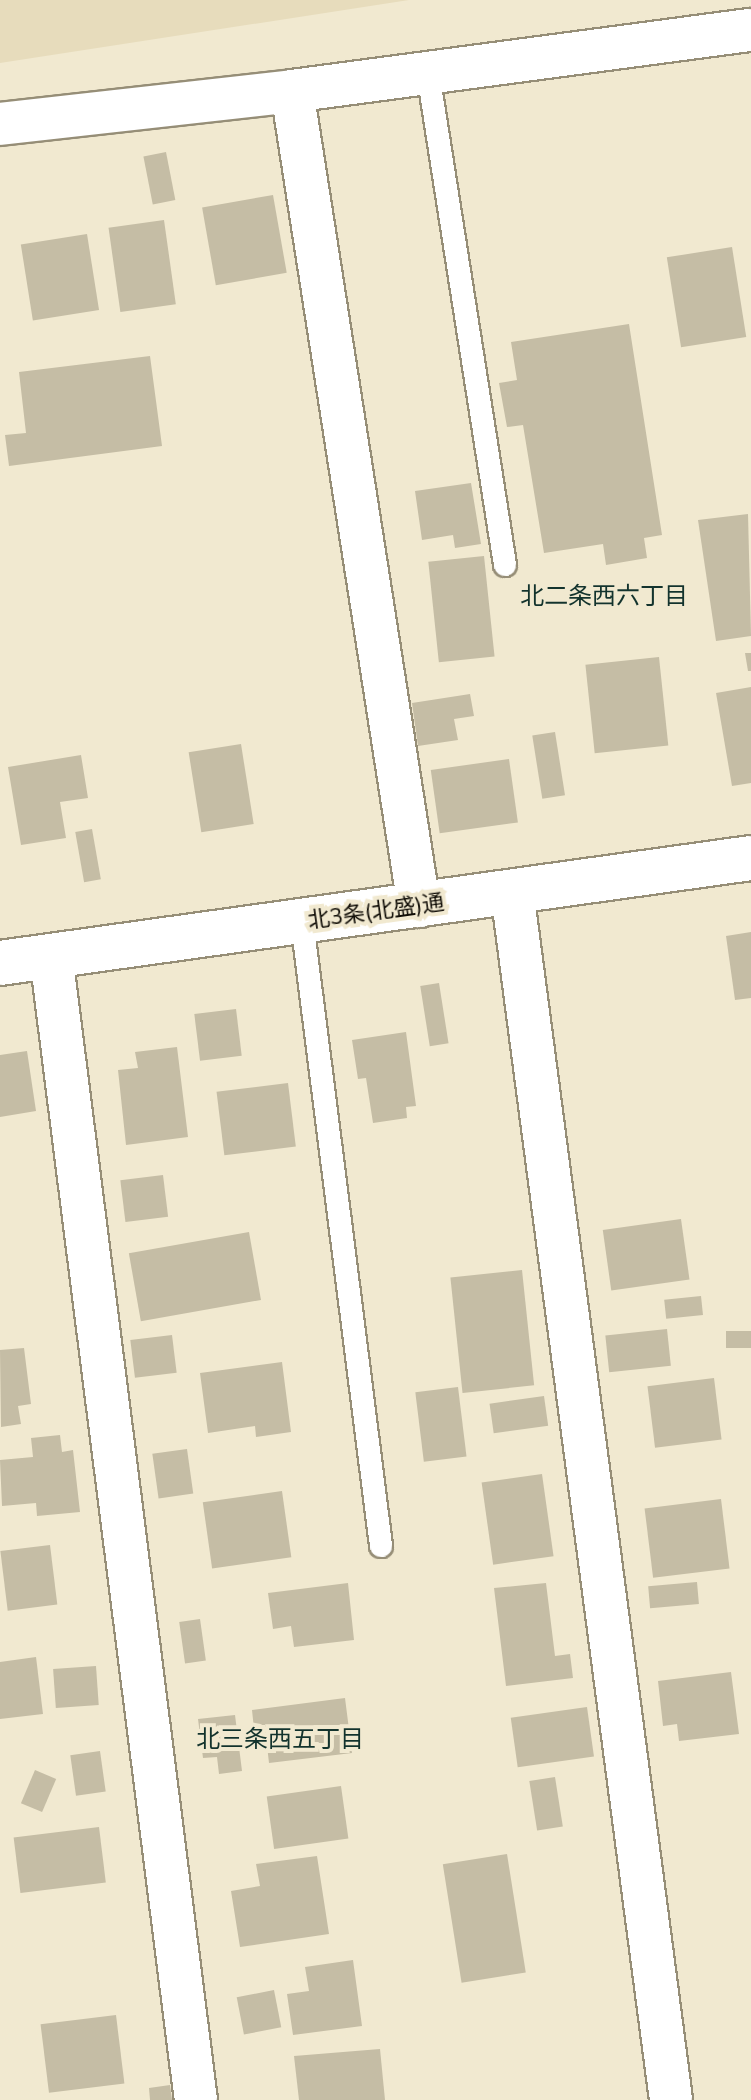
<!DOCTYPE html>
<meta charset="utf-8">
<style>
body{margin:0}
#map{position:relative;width:751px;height:2100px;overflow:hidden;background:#f1e9d0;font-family:"Nunito Sans","Noto Sans JP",sans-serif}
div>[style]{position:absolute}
.built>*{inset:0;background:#e7dcbc}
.building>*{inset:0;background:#c5bda5;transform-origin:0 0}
.roads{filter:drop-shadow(2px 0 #968e77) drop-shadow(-2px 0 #968e77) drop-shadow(0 2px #968e77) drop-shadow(0 -2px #968e77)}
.service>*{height:22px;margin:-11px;padding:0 11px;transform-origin:11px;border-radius:11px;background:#fff}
.minor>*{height:42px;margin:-21px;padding:0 21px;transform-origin:21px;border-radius:21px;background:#fff}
.tertiary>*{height:44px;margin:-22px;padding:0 22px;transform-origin:22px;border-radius:22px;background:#fff}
span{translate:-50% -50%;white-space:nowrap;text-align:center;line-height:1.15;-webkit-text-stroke:8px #f1e9d0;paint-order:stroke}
.street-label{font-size:22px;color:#100d06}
.neighbourhood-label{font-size:24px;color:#13332d}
</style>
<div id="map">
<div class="built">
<i style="clip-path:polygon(0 0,409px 0,0 63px)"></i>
</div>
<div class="building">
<i style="left:166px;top:152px;width:49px;height:23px;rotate:79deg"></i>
<i style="left:273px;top:195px;width:79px;height:72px;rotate:80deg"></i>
<i style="left:164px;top:220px;width:85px;height:56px;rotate:82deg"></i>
<i style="left:87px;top:234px;width:77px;height:67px;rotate:81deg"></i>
<i style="left:732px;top:247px;width:91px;height:66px;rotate:81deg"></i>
<i style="clip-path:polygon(629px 324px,662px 535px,644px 538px,647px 558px,606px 565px,603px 544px,544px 553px,523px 425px,507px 427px,499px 383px,517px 380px,511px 342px)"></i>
<i style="clip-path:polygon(150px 356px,162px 446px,9px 466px,5px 435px,26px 433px,19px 372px)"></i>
<i style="clip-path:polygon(471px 483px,481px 544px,455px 548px,453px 535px,422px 540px,415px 491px)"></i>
<i style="clip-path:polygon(748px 514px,751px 636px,716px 641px,698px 520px)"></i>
<i style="left:484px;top:556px;width:101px;height:56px;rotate:84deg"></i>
<i style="clip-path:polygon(745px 653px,751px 653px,751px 671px,748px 671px)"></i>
<i style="left:659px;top:657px;width:89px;height:74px;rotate:84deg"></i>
<i style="clip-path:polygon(751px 687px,751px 783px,732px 786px,716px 693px)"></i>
<i style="clip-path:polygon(470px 694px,474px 716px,454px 719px,458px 740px,418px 746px,412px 703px)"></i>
<i style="left:555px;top:732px;width:64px;height:23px;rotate:81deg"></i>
<i style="left:241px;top:744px;width:81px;height:53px;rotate:81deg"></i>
<i style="clip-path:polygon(81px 755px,88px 798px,60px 802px,66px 838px,21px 845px,8px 767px)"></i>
<i style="left:509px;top:759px;width:64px;height:79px;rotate:82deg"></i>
<i style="left:92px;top:829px;width:51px;height:17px;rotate:80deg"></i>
<i style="clip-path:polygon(751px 932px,751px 998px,735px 1000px,726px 936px)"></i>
<i style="left:439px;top:983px;width:61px;height:19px;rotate:81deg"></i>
<i style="left:236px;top:1009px;width:47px;height:42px;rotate:83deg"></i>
<i style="clip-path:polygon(406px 1032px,416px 1106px,406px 1107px,407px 1118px,373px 1123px,366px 1078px,358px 1079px,352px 1040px)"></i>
<i style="clip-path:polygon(177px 1047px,188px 1137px,126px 1145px,118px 1070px,138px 1068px,135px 1052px)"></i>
<i style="clip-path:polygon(27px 1051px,36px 1111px,0 1117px,0 1055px)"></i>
<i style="left:288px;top:1083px;width:64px;height:72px;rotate:83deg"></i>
<i style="left:163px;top:1175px;width:42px;height:43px;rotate:83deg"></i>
<i style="left:681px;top:1219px;width:61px;height:79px;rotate:82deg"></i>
<i style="left:249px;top:1232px;width:69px;height:122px;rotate:80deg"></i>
<i style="left:522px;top:1270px;width:116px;height:72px;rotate:84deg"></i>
<i style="left:701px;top:1296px;width:19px;height:37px;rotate:84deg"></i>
<i style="left:667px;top:1329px;width:37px;height:62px;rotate:84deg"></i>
<i style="left:751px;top:1331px;width:17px;height:25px;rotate:90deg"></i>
<i style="left:172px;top:1335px;width:38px;height:42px;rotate:83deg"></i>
<i style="clip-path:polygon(24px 1348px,31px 1404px,18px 1406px,21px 1424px,1px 1427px,0 1350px)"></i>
<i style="clip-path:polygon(282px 1362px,291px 1432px,256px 1437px,255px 1426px,208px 1433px,200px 1373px)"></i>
<i style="left:714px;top:1378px;width:62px;height:67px;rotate:83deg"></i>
<i style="left:458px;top:1387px;width:70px;height:43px;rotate:83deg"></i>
<i style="left:544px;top:1396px;width:30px;height:55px;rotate:82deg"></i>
<i style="clip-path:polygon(60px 1435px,62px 1452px,73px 1450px,80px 1512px,37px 1516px,36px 1503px,2px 1506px,0 1460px,33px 1457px,31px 1438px)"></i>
<i style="left:187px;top:1449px;width:45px;height:35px;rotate:82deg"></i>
<i style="left:542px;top:1474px;width:83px;height:61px;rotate:82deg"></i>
<i style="left:282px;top:1491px;width:67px;height:80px;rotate:82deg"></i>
<i style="left:721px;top:1499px;width:70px;height:77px;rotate:83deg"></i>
<i style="left:50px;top:1545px;width:60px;height:50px;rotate:83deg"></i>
<i style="left:697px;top:1582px;width:22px;height:49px;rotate:85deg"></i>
<i style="clip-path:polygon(348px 1583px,354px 1640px,294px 1647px,291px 1626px,273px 1629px,268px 1593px)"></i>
<i style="clip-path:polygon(546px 1583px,555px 1656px,570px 1654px,573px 1678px,506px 1686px,494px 1588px)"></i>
<i style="left:200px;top:1619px;width:42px;height:21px;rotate:82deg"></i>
<i style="clip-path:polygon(36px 1657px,43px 1714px,0 1719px,0 1662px)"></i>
<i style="left:96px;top:1666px;width:39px;height:43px;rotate:86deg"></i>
<i style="clip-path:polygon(731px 1672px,739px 1734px,679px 1741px,677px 1724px,663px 1726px,658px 1681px)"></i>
<i style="clip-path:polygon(345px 1698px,352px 1753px,269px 1763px,266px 1737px,255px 1739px,252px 1710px)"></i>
<i style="left:587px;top:1707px;width:50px;height:77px;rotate:82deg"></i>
<i style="clip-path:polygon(235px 1715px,242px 1771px,219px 1774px,217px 1757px,203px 1758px,198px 1719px)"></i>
<i style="left:100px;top:1751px;width:41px;height:30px;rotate:82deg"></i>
<i style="left:35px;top:1770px;width:23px;height:36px;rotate:23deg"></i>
<i style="left:555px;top:1777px;width:50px;height:26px;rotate:81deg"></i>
<i style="left:341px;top:1786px;width:53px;height:75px;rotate:82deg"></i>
<i style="left:99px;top:1827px;width:56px;height:86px;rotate:83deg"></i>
<i style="left:507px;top:1854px;width:120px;height:65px;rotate:81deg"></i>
<i style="clip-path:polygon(317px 1856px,329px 1934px,240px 1947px,231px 1891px,260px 1886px,256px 1864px)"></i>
<i style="clip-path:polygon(353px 1960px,362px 2026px,293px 2035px,287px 1994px,309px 1991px,305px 1967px)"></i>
<i style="left:274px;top:1990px;width:38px;height:38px;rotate:79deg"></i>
<i style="left:116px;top:2015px;width:69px;height:76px;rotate:83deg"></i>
<i style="clip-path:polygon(380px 2049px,385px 2100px,299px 2100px,294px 2056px)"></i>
<i style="clip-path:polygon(170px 2085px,172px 2100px,150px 2100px,149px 2088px)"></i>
</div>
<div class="roads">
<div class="service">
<i style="left:428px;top:73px;width:498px;rotate:81.1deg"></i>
<i style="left:302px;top:922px;width:629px;rotate:82.78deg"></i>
</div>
<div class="minor">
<i style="left:292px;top:91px;width:825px;rotate:81.14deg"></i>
<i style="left:0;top:124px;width:294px;rotate:-6.4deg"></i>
<i style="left:292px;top:91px;width:463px;rotate:-7.6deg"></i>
<i style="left:512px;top:892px;width:1218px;rotate:82.5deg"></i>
<i style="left:51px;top:956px;width:1153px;rotate:82.78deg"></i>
</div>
<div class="tertiary">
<i style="left:0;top:963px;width:758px;rotate:-7.96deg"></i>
</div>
</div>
<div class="street-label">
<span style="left:376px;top:912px;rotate:-8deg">北3条(北盛)通</span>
</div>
<div class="neighbourhood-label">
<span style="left:604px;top:597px">北二条西六丁目</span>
<span style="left:280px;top:1740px">北三条西五丁目</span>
</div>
</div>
